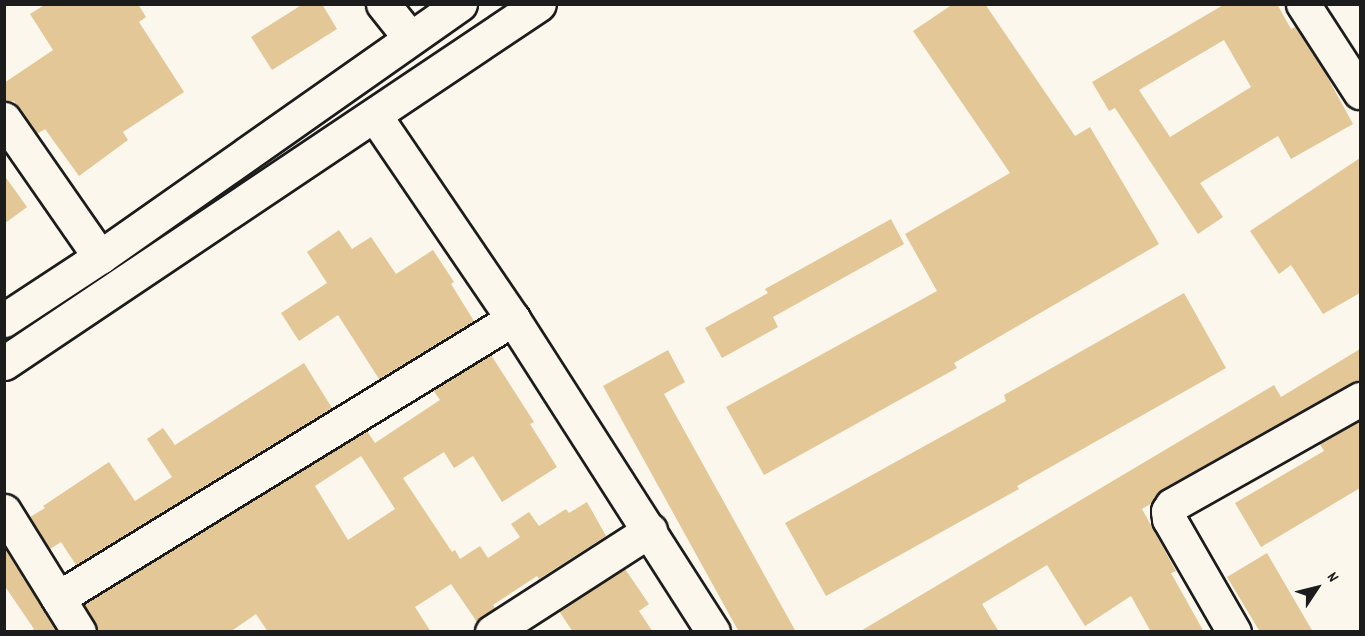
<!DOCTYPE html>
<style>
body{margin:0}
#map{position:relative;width:1365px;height:636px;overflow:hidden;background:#fbf7ec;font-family:Dekko,sans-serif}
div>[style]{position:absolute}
.building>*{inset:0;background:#e3c797}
.roads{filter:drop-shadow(2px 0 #1c1c1c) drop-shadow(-2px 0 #1c1c1c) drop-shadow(0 2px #1c1c1c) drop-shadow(0 -2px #1c1c1c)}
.minor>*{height:33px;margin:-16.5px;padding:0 16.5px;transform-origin:16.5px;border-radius:16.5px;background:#fbf7ec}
.major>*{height:33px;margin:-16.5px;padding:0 16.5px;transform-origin:16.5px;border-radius:16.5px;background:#fbf7ec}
span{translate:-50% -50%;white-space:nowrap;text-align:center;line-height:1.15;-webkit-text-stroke:4.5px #fbf7ec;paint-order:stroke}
.frame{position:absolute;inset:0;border:6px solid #1c1c1c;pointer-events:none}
.north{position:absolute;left:1287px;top:558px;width:60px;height:60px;-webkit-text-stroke:4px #fbf7ec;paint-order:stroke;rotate:55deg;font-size:16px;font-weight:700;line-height:24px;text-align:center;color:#1c1c1c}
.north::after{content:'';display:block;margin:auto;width:21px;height:27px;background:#1c1c1c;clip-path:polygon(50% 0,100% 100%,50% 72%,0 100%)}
</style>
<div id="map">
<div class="building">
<i style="clip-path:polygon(46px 4px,138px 4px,146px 17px,139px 22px,184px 92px,123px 132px,128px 140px,79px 176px,45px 129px,37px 134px,14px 101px,4px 101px,4px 83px,53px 50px,30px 14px)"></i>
<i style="clip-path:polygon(303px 4px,322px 4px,337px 29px,272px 70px,251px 37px)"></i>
<i style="clip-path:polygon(953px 4px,985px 4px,1075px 136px,1090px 127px,1159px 244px,954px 363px,957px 368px,764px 475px,726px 407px,937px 291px,905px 234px,1010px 173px,913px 31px)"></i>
<i style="clip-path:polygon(evenodd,1225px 4px,1277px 4px,1291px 29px,1295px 27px,1323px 69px,1353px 124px,1291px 159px,1278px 136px,1200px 183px,1223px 217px,1198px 234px,1115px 108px,1109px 111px,1092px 82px,1225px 4px,1224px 40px,1251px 87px,1170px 137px,1139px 90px,1224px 40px)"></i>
<i style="clip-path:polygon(1360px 158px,1360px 293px,1323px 314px,1291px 265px,1279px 274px,1250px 231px)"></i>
<i style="clip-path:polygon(4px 175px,27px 207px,4px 224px)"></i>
<i style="clip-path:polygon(891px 219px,904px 244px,773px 317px,778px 327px,722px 358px,705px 328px,768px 293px,765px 289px)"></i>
<i style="clip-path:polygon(339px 230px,352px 249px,371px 237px,396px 274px,433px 250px,454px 282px,451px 284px,474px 321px,379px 379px,338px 315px,299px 341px,281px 313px,327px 283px,307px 252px)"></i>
<i style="clip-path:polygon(1184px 293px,1226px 368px,1017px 486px,1019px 489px,826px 596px,785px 523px,1006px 401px,1004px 395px)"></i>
<i style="clip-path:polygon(1360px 349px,1360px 380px,1351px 383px,1163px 489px,1152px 503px,1142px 509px,1176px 571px,1171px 573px,1204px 632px,1151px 632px,1131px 596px,1085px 626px,1047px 565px,982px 604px,999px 632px,859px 632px,1274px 385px,1281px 397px)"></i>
<i style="clip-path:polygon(668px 350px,685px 382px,664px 394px,796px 632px,739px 632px,603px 386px)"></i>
<i style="clip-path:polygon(evenodd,491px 355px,534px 422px,530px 424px,557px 467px,502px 502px,473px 456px,454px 468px,444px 452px,403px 478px,452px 552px,455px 550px,460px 559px,480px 546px,488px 558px,520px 537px,511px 524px,529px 512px,539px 526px,566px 509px,569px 513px,587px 502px,606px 536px,539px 579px,537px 576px,493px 605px,495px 608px,477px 622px,451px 584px,415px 607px,431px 632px,268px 632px,256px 614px,230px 632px,98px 632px,84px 604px,367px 431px,375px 443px,440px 400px,433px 390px,491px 355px,361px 456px,395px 509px,348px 540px,315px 486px,361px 456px)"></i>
<i style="clip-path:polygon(304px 363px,332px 408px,76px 565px,61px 542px,50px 549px,30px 517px,45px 508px,43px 506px,109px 462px,135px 501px,172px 477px,147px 439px,163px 428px,175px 445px)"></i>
<i style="clip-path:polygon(1360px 420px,1360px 488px,1261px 547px,1235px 503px,1324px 451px,1319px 443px)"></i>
<i style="clip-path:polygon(4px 547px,57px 632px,31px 632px,34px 629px,4px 585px)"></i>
<i style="clip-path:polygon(1267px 553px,1313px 632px,1260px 632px,1227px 577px)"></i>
<i style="clip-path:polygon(625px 569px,649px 604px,639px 611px,653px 632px,573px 632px,559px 611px)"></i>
</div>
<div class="roads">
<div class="minor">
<i style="left:383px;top:4px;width:43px;rotate:51.5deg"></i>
<i style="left:1303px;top:4px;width:105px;rotate:57.1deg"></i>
<i style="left:375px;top:116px;width:245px;rotate:55.8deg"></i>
<i style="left:513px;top:319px;width:371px;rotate:57.4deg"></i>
<i style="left:4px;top:119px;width:168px;rotate:55.2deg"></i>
<i style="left:4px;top:511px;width:142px;rotate:58.2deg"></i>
<i style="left:58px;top:598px;width:534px;rotate:-31.52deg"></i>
<i style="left:492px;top:632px;width:188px;rotate:-32.8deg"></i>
<i style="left:1234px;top:632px;width:130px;rotate:-119.9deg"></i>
<i style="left:1169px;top:519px;width:8px;rotate:-97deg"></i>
<i style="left:1168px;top:511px;width:7px;rotate:-56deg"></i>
<i style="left:1172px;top:505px;width:216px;rotate:-29.4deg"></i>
</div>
<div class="major">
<i style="left:4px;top:320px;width:115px;rotate:-33.3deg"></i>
<i style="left:100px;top:257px;width:440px;rotate:-35.1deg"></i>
<i style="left:4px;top:363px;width:644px;rotate:-33.86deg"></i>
</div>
</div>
<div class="frame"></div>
<div class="north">N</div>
</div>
